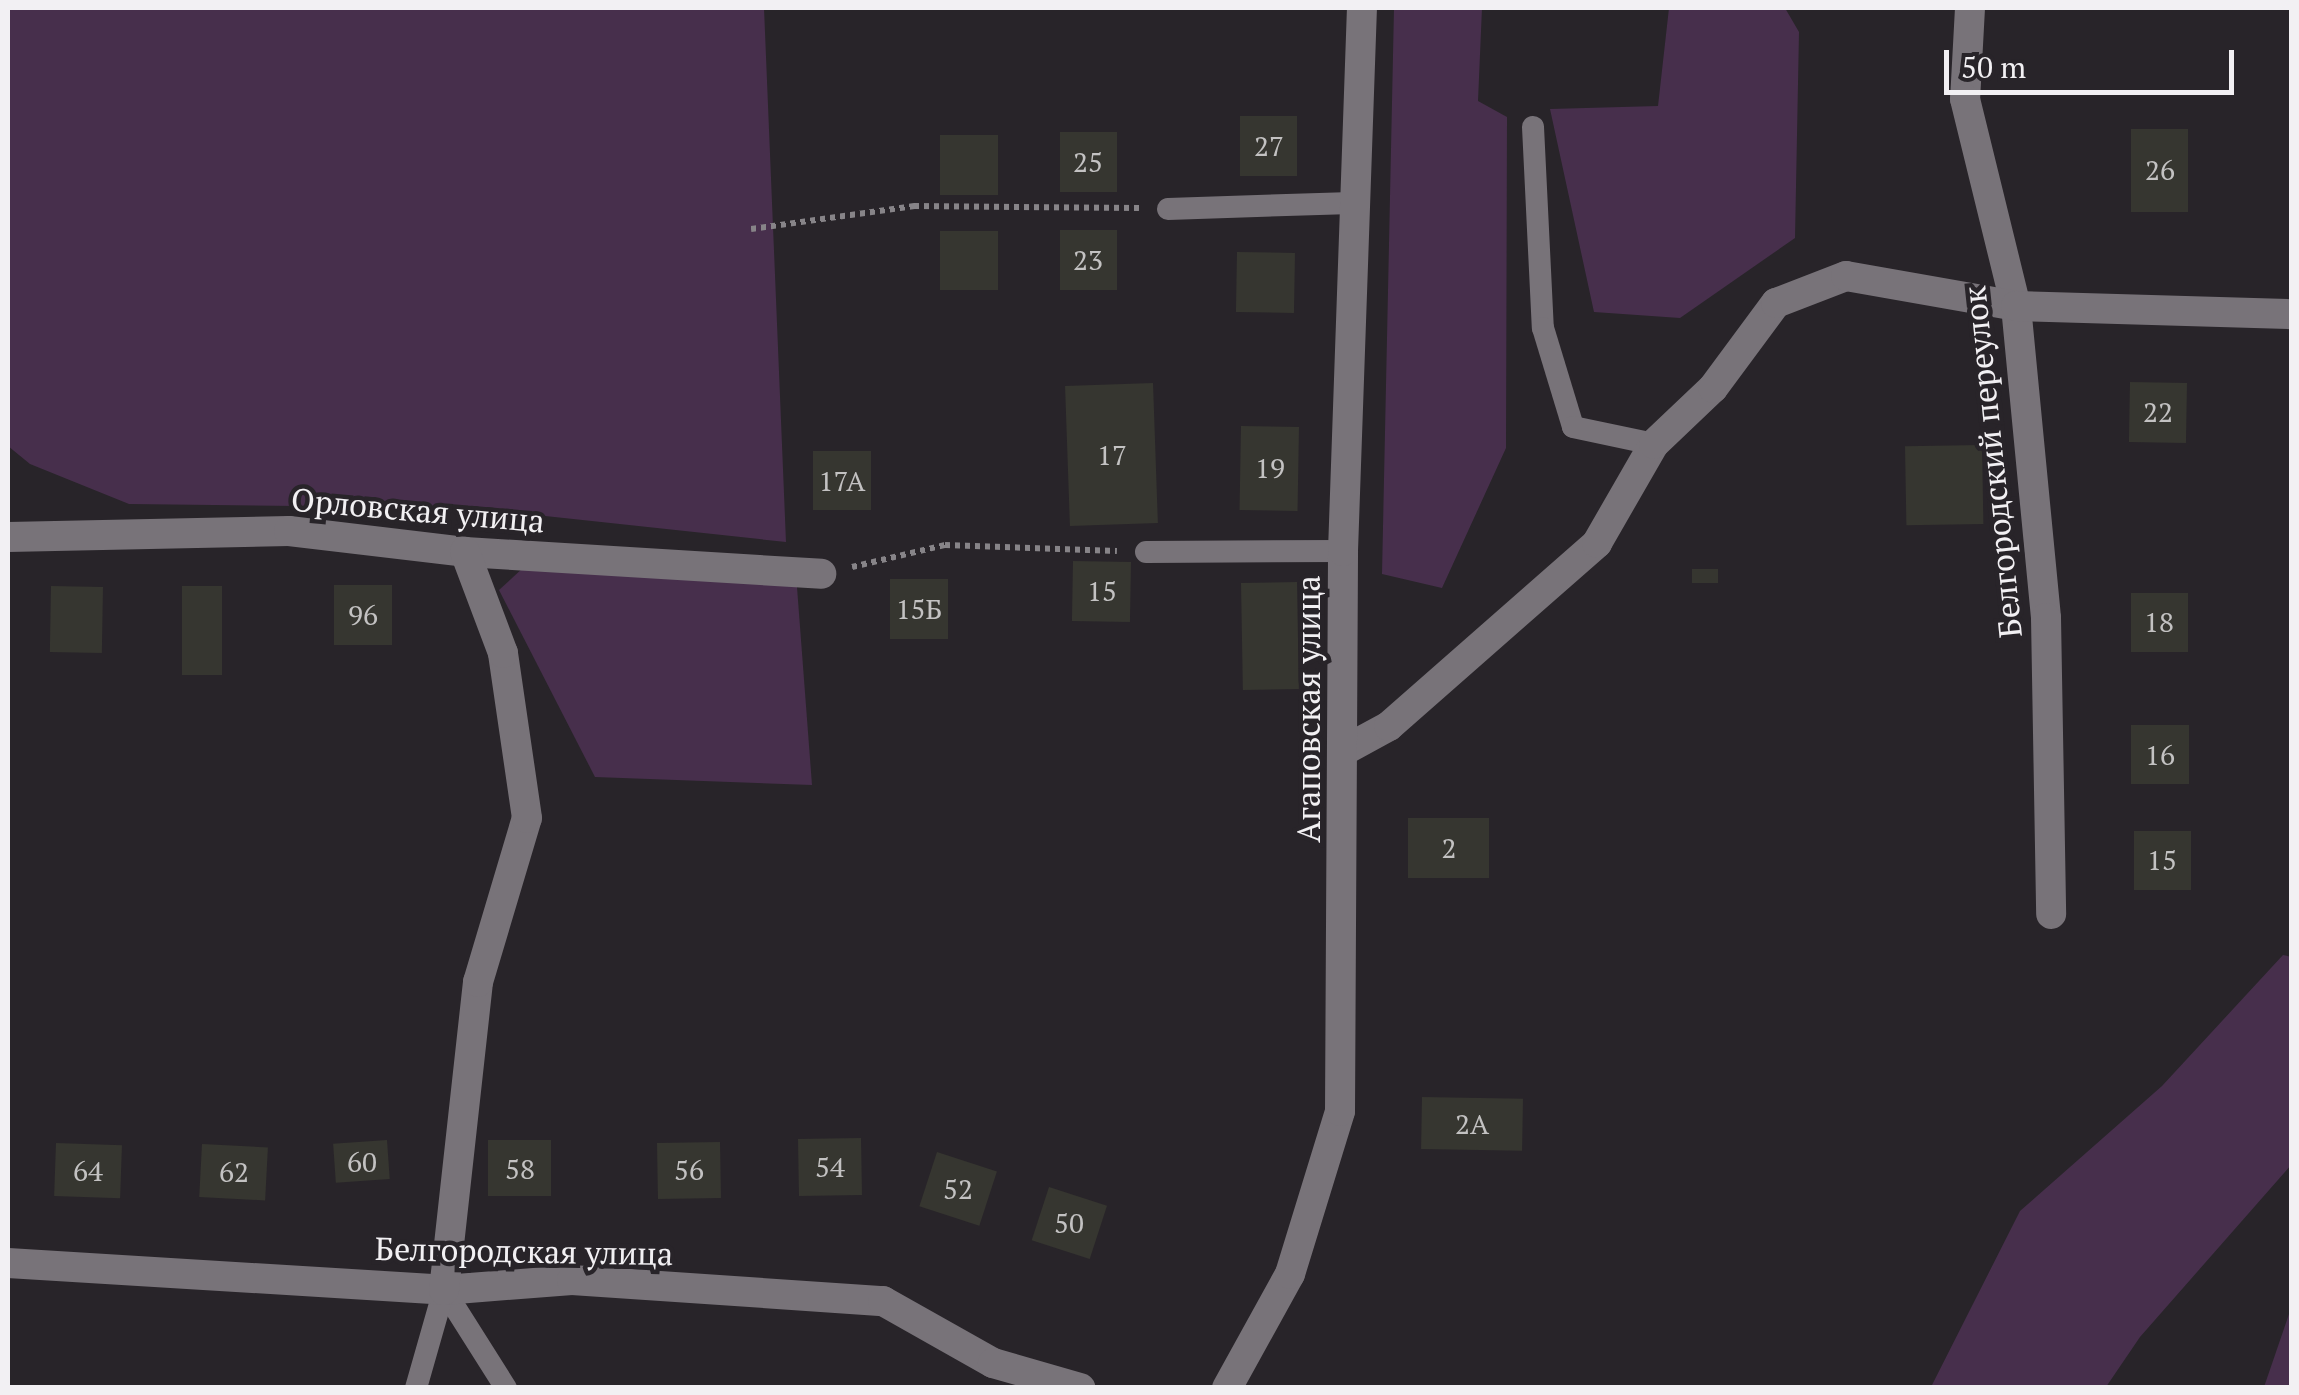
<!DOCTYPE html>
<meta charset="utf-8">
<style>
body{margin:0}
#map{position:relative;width:2299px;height:1395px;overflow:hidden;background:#282429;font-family:"PT Serif",serif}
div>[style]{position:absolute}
.green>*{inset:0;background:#472f4c}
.building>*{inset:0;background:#363630;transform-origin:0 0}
.path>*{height:6px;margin-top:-3px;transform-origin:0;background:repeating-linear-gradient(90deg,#878488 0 5px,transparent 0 10px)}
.lane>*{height:22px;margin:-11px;padding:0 11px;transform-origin:11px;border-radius:11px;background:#787379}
.street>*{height:30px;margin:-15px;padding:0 15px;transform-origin:15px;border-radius:15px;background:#787379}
span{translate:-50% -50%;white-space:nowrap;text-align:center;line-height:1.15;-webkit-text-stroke:9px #282429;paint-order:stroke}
.number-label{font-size:28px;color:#c3c2c2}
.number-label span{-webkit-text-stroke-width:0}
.street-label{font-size:32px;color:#f2f0f3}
.frame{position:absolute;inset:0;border:10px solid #f2f0f3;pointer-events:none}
.scale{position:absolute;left:1944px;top:50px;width:290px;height:45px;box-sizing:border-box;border:5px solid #f2f0f3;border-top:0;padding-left:12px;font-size:30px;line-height:35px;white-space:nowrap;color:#f2f0f3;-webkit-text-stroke:8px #282429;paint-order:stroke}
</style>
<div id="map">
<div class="green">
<i style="clip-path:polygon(8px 8px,764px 8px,786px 542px,472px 508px,129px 504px,30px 464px,8px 446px)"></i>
<i style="clip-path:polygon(1394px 8px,1482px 8px,1478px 101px,1507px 117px,1506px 448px,1442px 588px,1382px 574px)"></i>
<i style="clip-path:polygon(1669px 8px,1785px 8px,1799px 32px,1795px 238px,1680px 318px,1594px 312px,1550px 109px,1658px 106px)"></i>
<i style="clip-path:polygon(524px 567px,796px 574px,812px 785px,595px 777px,499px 590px)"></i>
<i style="clip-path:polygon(2283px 955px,2292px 957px,2291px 1165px,2140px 1337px,2106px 1387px,1931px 1387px,2020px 1211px,2162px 1086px)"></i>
<i style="clip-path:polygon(2291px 1310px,2291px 1387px,2264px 1387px,2289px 1314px)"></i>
</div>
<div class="building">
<i style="left:1240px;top:116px;width:57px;height:60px"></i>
<i style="left:2131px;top:129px;width:57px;height:83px"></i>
<i style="left:1060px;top:132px;width:57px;height:60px"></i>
<i style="left:940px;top:135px;width:58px;height:60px"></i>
<i style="left:1060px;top:230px;width:57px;height:60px"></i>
<i style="left:940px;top:231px;width:58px;height:59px"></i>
<i style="left:1237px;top:252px;width:58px;height:60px;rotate:1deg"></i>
<i style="left:2130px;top:382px;width:57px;height:60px;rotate:1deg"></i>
<i style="left:1153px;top:383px;width:140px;height:88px;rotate:88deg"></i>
<i style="left:1241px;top:426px;width:58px;height:84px;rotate:1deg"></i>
<i style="left:1982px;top:445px;width:79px;height:77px;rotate:89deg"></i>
<i style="left:813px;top:451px;width:58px;height:59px"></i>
<i style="left:1073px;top:561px;width:58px;height:60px;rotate:1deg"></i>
<i style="left:1692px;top:569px;width:26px;height:14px"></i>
<i style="left:890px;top:579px;width:58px;height:60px"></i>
<i style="left:1297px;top:582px;width:107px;height:56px;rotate:89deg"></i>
<i style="left:334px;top:585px;width:58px;height:60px"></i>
<i style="left:51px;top:586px;width:52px;height:66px;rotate:1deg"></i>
<i style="left:182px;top:586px;width:40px;height:89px"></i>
<i style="left:2131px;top:593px;width:57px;height:59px"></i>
<i style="left:2131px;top:725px;width:58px;height:59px"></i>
<i style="left:1408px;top:818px;width:81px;height:60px"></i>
<i style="left:2134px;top:831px;width:57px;height:59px"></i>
<i style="left:1422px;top:1097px;width:101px;height:52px;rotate:1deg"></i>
<i style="left:861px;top:1138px;width:57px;height:63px;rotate:89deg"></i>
<i style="left:387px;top:1140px;width:39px;height:54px;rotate:86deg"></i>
<i style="left:551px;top:1140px;width:56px;height:63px;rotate:90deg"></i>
<i style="left:720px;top:1142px;width:56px;height:63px;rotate:89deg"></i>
<i style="left:56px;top:1143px;width:66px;height:53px;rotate:2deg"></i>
<i style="left:202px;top:1144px;width:66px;height:53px;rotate:3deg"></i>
<i style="left:937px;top:1152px;width:63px;height:57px;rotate:18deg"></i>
<i style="left:1049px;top:1187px;width:61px;height:56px;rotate:18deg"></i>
</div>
<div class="path">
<i style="left:751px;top:229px;width:165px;rotate:-8deg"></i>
<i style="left:914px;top:206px;width:225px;rotate:0.5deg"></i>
<i style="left:852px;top:567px;width:96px;rotate:-13.3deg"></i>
<i style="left:945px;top:545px;width:172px;rotate:2deg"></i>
</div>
<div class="lane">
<i style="left:1533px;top:127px;width:201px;rotate:87.2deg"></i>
<i style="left:1543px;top:328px;width:103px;rotate:73.1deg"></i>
<i style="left:1573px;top:427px;width:83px;rotate:11.9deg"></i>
<i style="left:1168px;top:209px;width:184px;rotate:-1.9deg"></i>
<i style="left:1146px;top:552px;width:197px;rotate:-0.3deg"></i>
<i style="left:444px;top:1290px;width:116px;rotate:57.7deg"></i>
<i style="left:416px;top:1388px;width:102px;rotate:-74.1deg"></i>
</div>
<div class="street">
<i style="left:1970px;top:8px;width:91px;rotate:93.1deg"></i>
<i style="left:1965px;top:99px;width:213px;rotate:76.2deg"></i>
<i style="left:2016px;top:306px;width:313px;rotate:84.5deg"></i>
<i style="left:2046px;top:618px;width:296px;rotate:89deg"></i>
<i style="left:8px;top:537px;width:281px;rotate:-1.2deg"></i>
<i style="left:289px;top:531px;width:177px;rotate:6.8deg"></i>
<i style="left:465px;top:552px;width:357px;rotate:3.5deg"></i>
<i style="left:1345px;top:750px;width:50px;rotate:-28.6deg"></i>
<i style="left:1389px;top:726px;width:277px;rotate:-41.3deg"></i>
<i style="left:1597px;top:543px;width:114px;rotate:-60.1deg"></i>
<i style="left:1654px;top:444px;width:81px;rotate:-43.5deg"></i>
<i style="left:1713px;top:388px;width:106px;rotate:-53.5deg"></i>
<i style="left:1776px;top:303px;width:75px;rotate:-21.1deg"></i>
<i style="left:1846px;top:276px;width:173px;rotate:10deg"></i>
<i style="left:2016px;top:306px;width:276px;rotate:1.7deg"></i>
<i style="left:8px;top:1263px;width:437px;rotate:3.5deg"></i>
<i style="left:444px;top:1290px;width:128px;rotate:-4.5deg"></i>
<i style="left:572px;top:1280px;width:312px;rotate:3.9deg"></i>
<i style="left:883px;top:1301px;width:126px;rotate:29.4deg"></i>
<i style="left:993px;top:1363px;width:91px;rotate:16deg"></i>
<i style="left:444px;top:1290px;width:310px;rotate:-83.7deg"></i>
<i style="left:478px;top:982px;width:171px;rotate:-73.4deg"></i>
<i style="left:527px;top:818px;width:167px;rotate:-98.3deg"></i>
<i style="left:503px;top:653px;width:108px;rotate:-110.6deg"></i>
<i style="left:1227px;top:1388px;width:130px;rotate:-61.1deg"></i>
<i style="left:1290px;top:1274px;width:170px;rotate:-72.9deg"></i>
<i style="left:1340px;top:1111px;width:560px;rotate:-89.69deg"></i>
<i style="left:1343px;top:551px;width:543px;rotate:-88deg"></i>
</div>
<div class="number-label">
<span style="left:1269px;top:146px">27</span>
<span style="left:1088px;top:162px">25</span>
<span style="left:2160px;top:170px">26</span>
<span style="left:1088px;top:260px">23</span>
<span style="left:2158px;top:412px">22</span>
<span style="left:1112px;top:455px">17</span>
<span style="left:1270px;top:468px">19</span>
<span style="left:842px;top:481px">17А</span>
<span style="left:1102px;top:591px">15</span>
<span style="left:919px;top:609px">15Б</span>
<span style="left:363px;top:615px">96</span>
<span style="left:2159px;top:622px">18</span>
<span style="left:2160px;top:755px">16</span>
<span style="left:1449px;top:848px">2</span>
<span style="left:2162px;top:860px">15</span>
<span style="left:1472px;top:1124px">2А</span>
<span style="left:362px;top:1162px">60</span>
<span style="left:830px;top:1167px">54</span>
<span style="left:520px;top:1169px">58</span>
<span style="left:689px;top:1170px">56</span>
<span style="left:88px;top:1171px">64</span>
<span style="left:234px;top:1172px">62</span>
<span style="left:958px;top:1189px">52</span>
<span style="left:1069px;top:1223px">50</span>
</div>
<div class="street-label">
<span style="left:1992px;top:462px;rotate:-96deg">Белгородский переулок</span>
<span style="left:418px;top:510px;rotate:5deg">Орловская улица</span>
<span style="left:1308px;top:709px;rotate:-90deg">Агаповская улица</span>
<span style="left:524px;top:1251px;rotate:1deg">Белгородская улица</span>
</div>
<div class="frame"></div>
<div class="scale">50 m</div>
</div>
